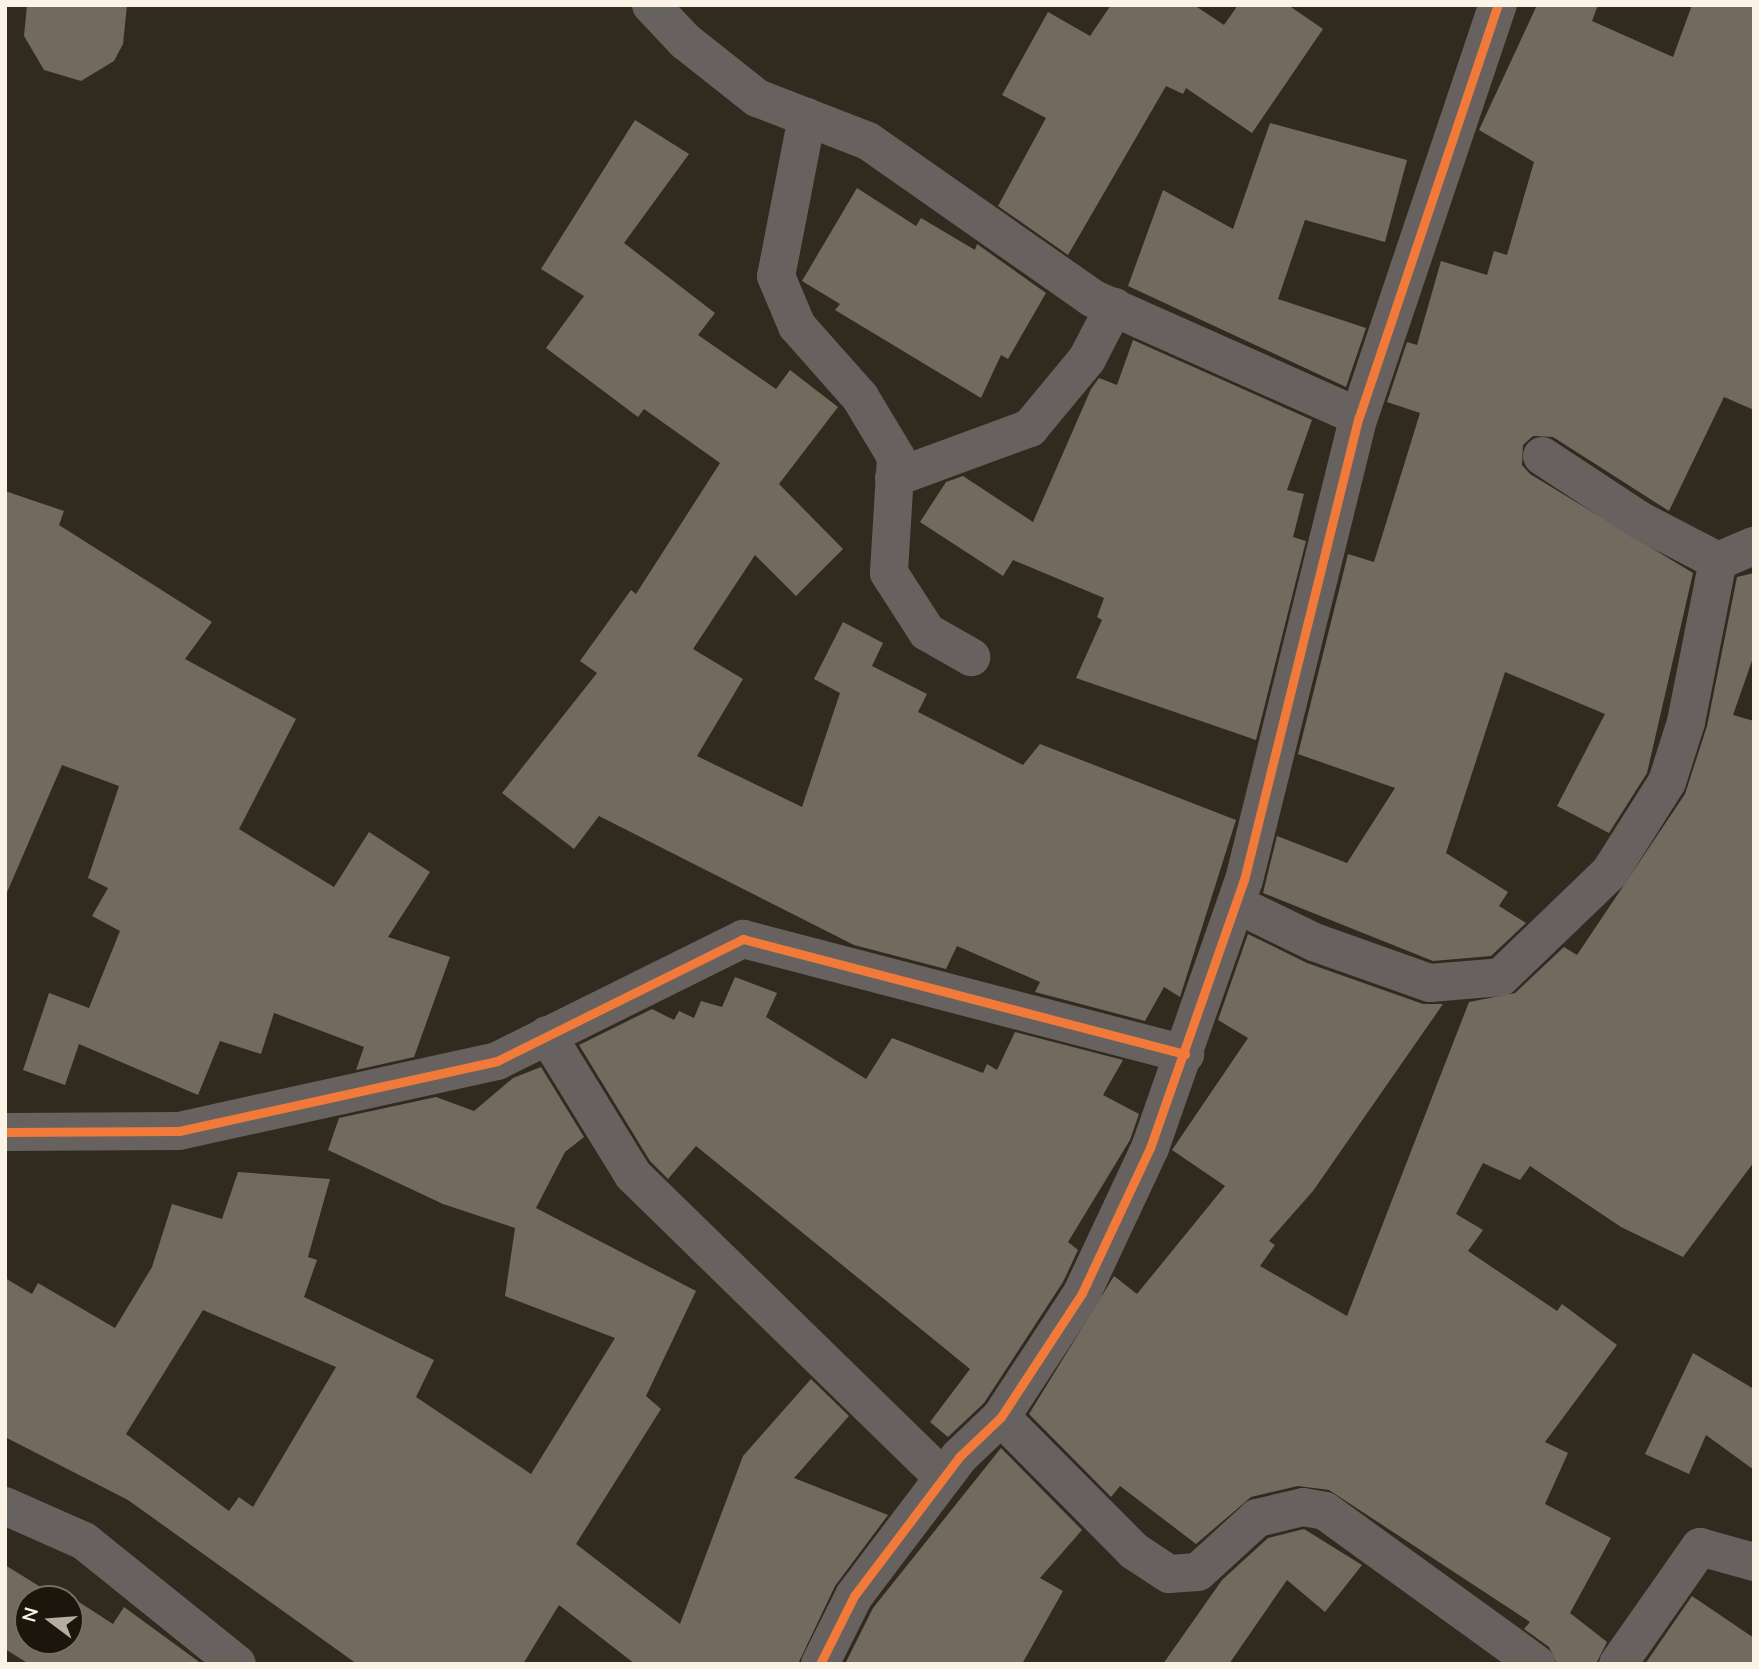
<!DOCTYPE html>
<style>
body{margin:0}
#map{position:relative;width:1759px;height:1669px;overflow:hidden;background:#312a1e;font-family:"Nunito Sans",sans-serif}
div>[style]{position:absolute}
.building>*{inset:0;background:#726a5e}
.minor>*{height:38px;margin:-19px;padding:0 19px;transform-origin:19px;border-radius:19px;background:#67625f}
.cycleway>*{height:9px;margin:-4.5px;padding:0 4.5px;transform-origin:4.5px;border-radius:4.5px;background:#f17a3a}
span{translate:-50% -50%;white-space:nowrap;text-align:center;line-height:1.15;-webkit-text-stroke:7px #1b150c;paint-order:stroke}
.frame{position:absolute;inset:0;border:7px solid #fbf3e6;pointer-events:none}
.north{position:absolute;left:14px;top:1585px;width:70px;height:70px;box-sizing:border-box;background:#1b150c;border:2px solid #756e63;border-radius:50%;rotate:286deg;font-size:19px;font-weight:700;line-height:28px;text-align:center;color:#fbf3e6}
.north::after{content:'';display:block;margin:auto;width:24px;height:32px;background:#b4ada0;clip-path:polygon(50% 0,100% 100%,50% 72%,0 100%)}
</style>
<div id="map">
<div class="building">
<i style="clip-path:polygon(27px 5px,127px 5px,123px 44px,114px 61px,81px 81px,44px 70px,24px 36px)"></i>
<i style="clip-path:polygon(1111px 5px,1194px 5px,1224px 25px,1238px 5px,1288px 5px,1323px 29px,1252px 133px,1186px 88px,1183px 94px,1166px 86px,1068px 255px,998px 206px,1046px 118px,1002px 95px,1048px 12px,1090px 36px)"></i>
<i style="clip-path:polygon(1537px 5px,1598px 5px,1592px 21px,1673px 57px,1692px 5px,1754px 5px,1754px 410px,1724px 397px,1669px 511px,1553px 437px,1533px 436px,1523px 445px,1522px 465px,1530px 474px,1693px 573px,1647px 773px,1609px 833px,1557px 806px,1605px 714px,1505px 672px,1446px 853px,1508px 892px,1499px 906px,1526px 923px,1491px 956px,1433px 961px,1263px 893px,1277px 836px,1347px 863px,1395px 788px,1298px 754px,1348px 554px,1374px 562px,1420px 413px,1387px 402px,1407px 342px,1417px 345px,1441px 261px,1487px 275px,1494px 251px,1507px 255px,1534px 162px,1479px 130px)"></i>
<i style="clip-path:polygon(635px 120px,689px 154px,624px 243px,715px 313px,698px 335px,776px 389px,790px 370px,838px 407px,779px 484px,843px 549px,796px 596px,755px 555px,693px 649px,743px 679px,697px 756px,802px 807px,840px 693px,814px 679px,843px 622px,883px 643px,872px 666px,927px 694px,918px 712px,1023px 765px,1040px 744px,1236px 820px,1180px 997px,1164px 987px,1145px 1021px,1035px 992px,1040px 982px,957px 946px,946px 969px,854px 945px,599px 816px,574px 849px,502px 793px,597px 673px,580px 661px,631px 590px,636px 594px,720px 463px,644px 409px,638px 417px,546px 348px,584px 296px,541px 269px)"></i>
<i style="clip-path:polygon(1270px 123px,1407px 160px,1385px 242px,1305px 220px,1278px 299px,1366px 328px,1346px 387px,1128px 286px,1163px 190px,1233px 229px)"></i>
<i style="clip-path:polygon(857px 188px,916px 226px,921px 218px,975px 250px,977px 244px,1046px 293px,1008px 359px,1001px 355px,981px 398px,835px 310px,840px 304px,802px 281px)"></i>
<i style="clip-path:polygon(1133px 340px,1312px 420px,1287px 490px,1304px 494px,1293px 537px,1306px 541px,1256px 740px,1076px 678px,1102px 620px,1097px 617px,1104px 598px,1013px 560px,1003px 576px,920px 522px,946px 482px,963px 476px,1033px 522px,1091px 389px,1099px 378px,1117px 385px)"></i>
<i style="clip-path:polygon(5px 491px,64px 511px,59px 525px,212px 622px,185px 659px,296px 719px,239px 829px,334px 887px,369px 832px,430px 872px,388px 937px,450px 957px,414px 1057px,356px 1070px,364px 1047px,274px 1013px,261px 1054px,220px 1041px,198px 1095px,79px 1044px,65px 1085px,23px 1070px,49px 993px,89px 1008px,120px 931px,92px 916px,108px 888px,88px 878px,119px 786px,62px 765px,5px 897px)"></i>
<i style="clip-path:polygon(1754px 573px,1754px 655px,1733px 715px,1754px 721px,1754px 1162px,1683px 1257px,1621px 1227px,1530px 1166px,1520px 1180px,1483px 1163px,1456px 1214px,1483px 1230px,1468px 1251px,1557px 1311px,1562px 1304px,1617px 1345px,1545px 1442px,1568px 1453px,1545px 1504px,1611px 1538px,1570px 1613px,1607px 1642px,1596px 1664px,1557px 1664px,1549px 1647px,1524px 1629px,1530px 1622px,1329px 1490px,1298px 1486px,1251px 1497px,1196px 1544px,1120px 1486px,1111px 1497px,1029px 1414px,1114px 1276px,1137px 1294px,1225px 1186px,1172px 1150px,1248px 1038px,1218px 1020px,1248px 934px,1307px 963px,1423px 1004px,1443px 1004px,1313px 1191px,1269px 1241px,1275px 1245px,1260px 1266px,1347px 1316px,1469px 1002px,1515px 993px,1564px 947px,1577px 955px,1685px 794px,1707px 726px,1737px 577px)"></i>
<i style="clip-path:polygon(735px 977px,777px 993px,766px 1017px,866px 1079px,892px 1038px,983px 1073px,987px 1064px,997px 1070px,1015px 1032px,1123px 1060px,1103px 1095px,1139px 1114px,1130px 1140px,1068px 1242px,1078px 1250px,1063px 1282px,984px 1403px,948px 1437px,930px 1422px,970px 1369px,696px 1146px,668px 1179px,650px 1161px,579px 1045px,652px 1009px,674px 1020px,679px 1011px,694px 1018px,701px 1001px,722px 1007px)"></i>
<i style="clip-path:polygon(evenodd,541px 1067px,584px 1137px,565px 1152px,536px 1208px,696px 1291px,646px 1396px,661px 1409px,576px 1544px,680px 1624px,743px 1456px,811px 1379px,849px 1416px,794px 1478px,888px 1515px,835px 1586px,798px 1664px,635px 1664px,559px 1605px,523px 1664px,357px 1664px,128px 1500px,5px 1437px,5px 1278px,32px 1294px,38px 1283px,115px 1328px,152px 1267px,172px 1204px,222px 1219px,238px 1172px,330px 1179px,308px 1257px,317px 1260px,304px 1297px,434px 1360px,416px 1397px,531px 1474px,615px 1338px,505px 1296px,515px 1228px,443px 1204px,328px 1150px,339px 1118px,436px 1097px,474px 1111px,513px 1078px,541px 1067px,203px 1310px,336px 1367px,253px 1507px,239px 1497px,229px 1511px,126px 1434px,203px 1310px)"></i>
<i style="clip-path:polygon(1693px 1353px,1754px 1389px,1754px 1470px,1706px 1435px,1689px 1474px,1645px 1454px)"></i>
<i style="clip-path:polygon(1001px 1448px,1082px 1530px,1040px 1578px,1063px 1591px,1022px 1664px,845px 1664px,873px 1608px)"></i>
<i style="clip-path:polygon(1304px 1529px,1362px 1565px,1325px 1612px,1287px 1580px,1229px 1664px,1163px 1664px,1222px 1580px,1268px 1538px)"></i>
<i style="clip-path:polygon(5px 1565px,60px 1599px,28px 1599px,28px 1641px,70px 1641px,68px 1595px,113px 1624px,124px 1607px,202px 1664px,29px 1664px,5px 1649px)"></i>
<i style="clip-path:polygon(1692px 1596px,1754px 1638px,1754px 1664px,1645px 1664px)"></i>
</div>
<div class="minor">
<i style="left:651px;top:5px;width:50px;rotate:46.6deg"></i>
<i style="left:685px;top:41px;width:92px;rotate:38.4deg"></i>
<i style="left:757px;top:98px;width:119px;rotate:21.2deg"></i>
<i style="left:868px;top:141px;width:274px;rotate:35deg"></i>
<i style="left:1092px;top:298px;width:292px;rotate:24deg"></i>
<i style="left:807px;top:117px;width:162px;rotate:101deg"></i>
<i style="left:776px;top:276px;width:54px;rotate:67.2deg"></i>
<i style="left:797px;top:326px;width:95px;rotate:48.4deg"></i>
<i style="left:860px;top:397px;width:70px;rotate:59deg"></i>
<i style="left:896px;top:457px;width:116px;rotate:93.5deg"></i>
<i style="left:889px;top:573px;width:70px;rotate:57.2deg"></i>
<i style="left:927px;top:632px;width:51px;rotate:29.6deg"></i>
<i style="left:1542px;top:456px;width:118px;rotate:33.3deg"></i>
<i style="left:1641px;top:521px;width:87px;rotate:27.5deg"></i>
<i style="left:894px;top:478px;width:145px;rotate:-20.2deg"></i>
<i style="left:1030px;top:428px;width:89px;rotate:-50.4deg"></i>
<i style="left:1087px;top:359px;width:59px;rotate:-62.6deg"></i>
<i style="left:1236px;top:904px;width:87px;rotate:26deg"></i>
<i style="left:1314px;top:942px;width:123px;rotate:19.5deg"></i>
<i style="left:1430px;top:983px;width:71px;rotate:-4.8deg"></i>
<i style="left:1501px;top:977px;width:151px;rotate:-43.9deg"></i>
<i style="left:1610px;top:872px;width:107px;rotate:-57.7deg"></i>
<i style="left:1667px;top:782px;width:63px;rotate:-72.4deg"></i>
<i style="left:1686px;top:722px;width:164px;rotate:-78.8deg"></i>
<i style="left:1718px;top:561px;width:39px;rotate:-23deg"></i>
<i style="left:547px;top:1035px;width:164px;rotate:58.4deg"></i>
<i style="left:633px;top:1175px;width:433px;rotate:44.3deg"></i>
<i style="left:5px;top:1132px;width:174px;rotate:-0.3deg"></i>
<i style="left:179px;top:1131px;width:326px;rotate:-12.4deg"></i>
<i style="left:497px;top:1061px;width:275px;rotate:-26.4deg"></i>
<i style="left:743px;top:939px;width:457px;rotate:14.6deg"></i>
<i style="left:1001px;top:1417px;width:189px;rotate:45.2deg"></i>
<i style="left:1134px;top:1551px;width:42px;rotate:33.3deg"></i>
<i style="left:1169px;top:1574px;width:29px;rotate:-4deg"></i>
<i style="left:1198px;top:1572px;width:80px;rotate:-42.5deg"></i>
<i style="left:1257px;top:1518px;width:47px;rotate:-13.4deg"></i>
<i style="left:1303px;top:1507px;width:22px;rotate:10deg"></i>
<i style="left:1325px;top:1511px;width:261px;rotate:35.9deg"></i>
<i style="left:5px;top:1506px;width:86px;rotate:23.9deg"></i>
<i style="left:84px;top:1541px;width:196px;rotate:38.8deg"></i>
<i style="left:820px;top:1664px;width:76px;rotate:-63.4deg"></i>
<i style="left:854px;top:1596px;width:174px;rotate:-52.9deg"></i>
<i style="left:959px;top:1457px;width:58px;rotate:-43.6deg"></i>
<i style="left:1001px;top:1417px;width:148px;rotate:-56.8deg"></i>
<i style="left:1082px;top:1293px;width:160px;rotate:-64.9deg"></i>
<i style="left:1150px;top:1148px;width:284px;rotate:-70.7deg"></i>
<i style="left:1244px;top:880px;width:477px;rotate:-76.1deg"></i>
<i style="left:1359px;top:417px;width:435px;rotate:-71.4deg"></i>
<i style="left:1618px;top:1664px;width:143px;rotate:-55deg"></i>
<i style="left:1700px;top:1547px;width:56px;rotate:15.5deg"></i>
</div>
<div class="cycleway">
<i style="left:5px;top:1132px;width:174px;rotate:-0.3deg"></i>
<i style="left:179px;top:1131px;width:326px;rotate:-12.4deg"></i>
<i style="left:497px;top:1061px;width:275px;rotate:-26.4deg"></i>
<i style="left:743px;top:939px;width:457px;rotate:14.6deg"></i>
<i style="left:820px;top:1664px;width:76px;rotate:-63.4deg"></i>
<i style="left:854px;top:1596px;width:174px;rotate:-52.9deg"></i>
<i style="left:959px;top:1457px;width:58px;rotate:-43.6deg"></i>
<i style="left:1001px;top:1417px;width:148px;rotate:-56.8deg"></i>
<i style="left:1082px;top:1293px;width:160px;rotate:-64.9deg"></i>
<i style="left:1150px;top:1148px;width:284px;rotate:-70.7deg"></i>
<i style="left:1244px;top:880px;width:477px;rotate:-76.1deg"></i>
<i style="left:1359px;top:417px;width:435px;rotate:-71.4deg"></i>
</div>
<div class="frame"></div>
<div class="north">N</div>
</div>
